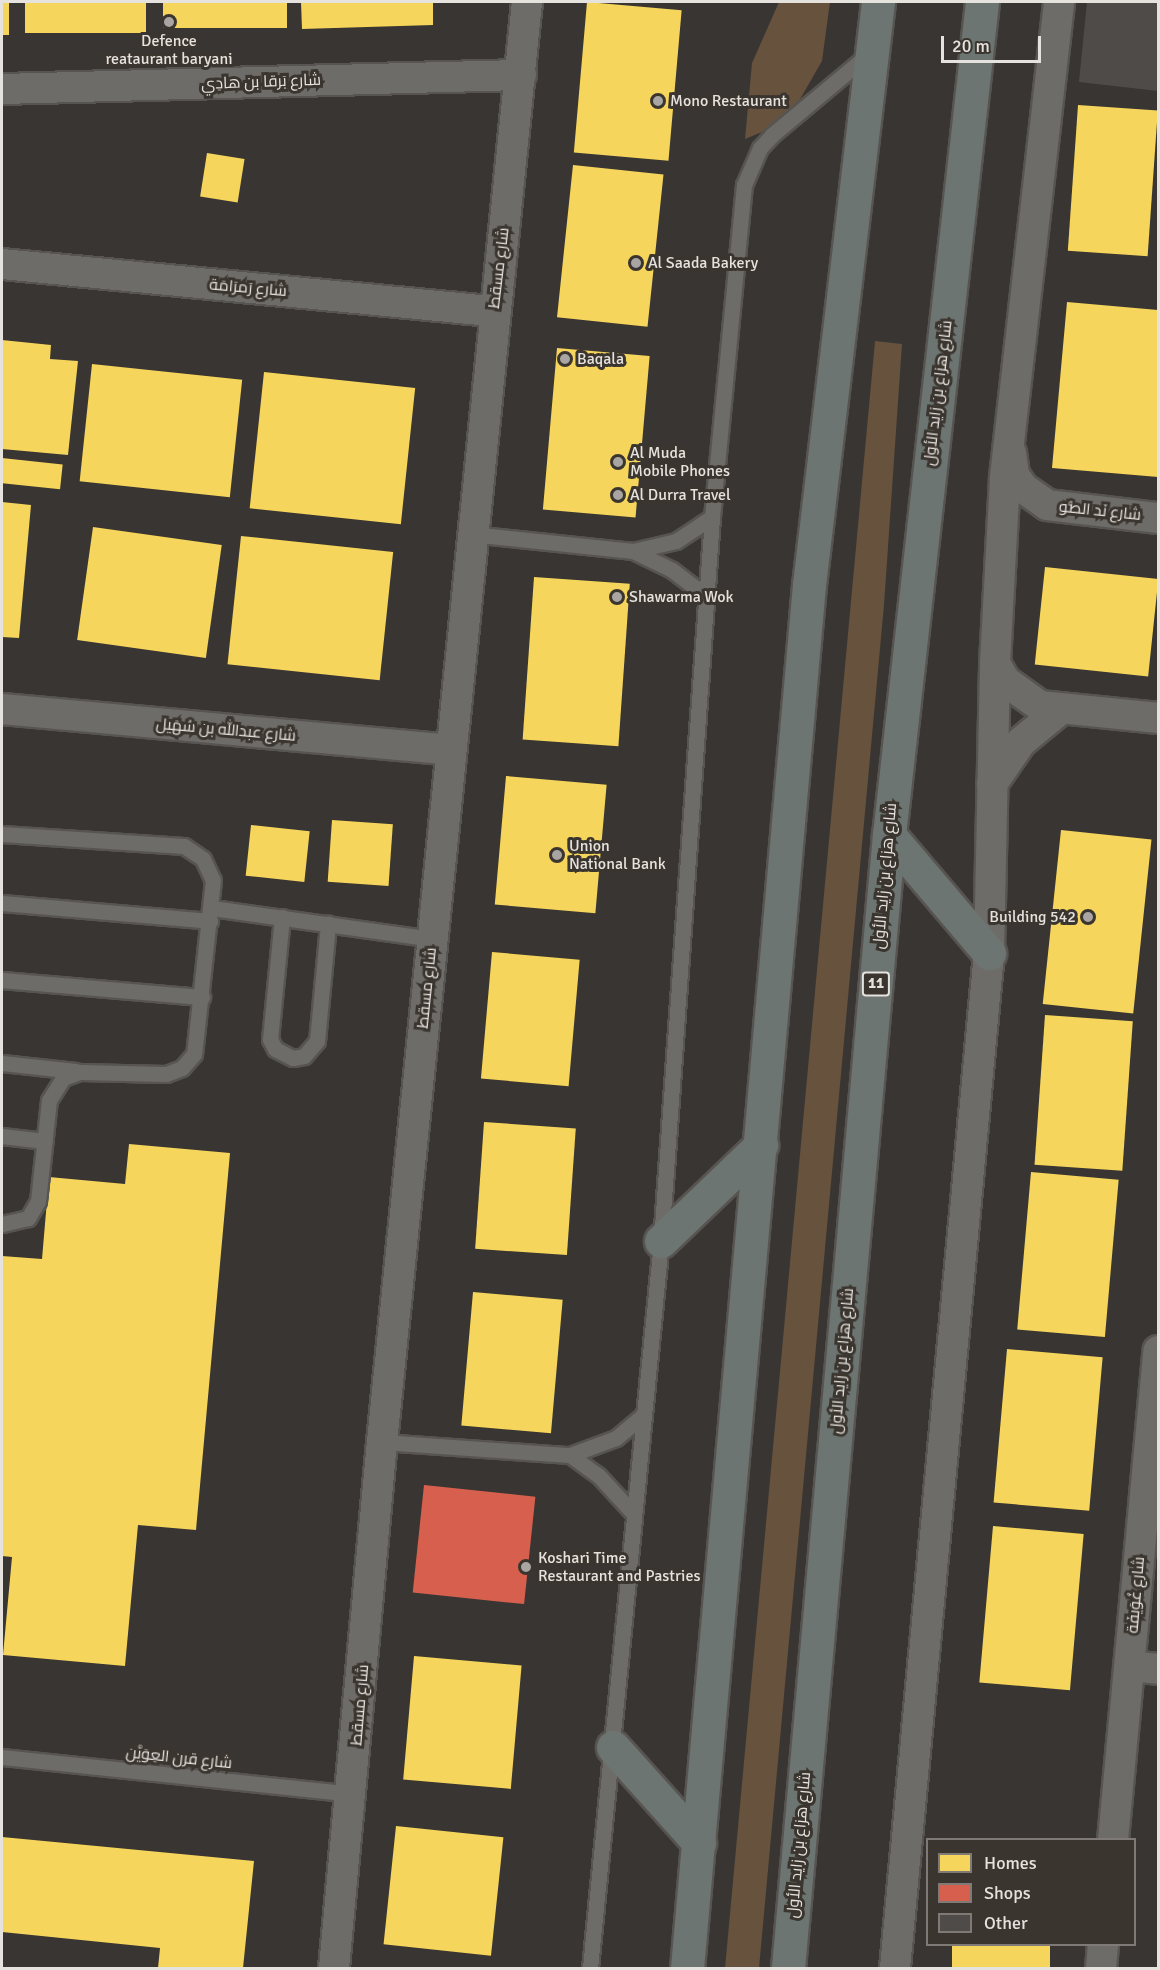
<!DOCTYPE html>
<meta charset="utf-8">
<style>
body{margin:0}
#map{position:relative;width:1160px;height:1970px;overflow:hidden;background:#383532;font-family:Signika,Cairo,sans-serif}
div>[style]{position:absolute}
.green>*{inset:0;background:#67523e}
.homes>*{inset:0;background:#f6d55c;transform-origin:0 0}
.shops>*{inset:0;background:#d6604d;transform-origin:0 0}
.building>*{inset:0;background:#4e4b49}
.roads{filter:drop-shadow(2px 0 #575451) drop-shadow(-2px 0 #575451) drop-shadow(0 2px #575451) drop-shadow(0 -2px #575451)}
.service>*{height:15px;margin:-7.5px;padding:0 7.5px;transform-origin:7.5px;border-radius:7.5px;background:#6e6c69}
.minor>*{height:30px;margin:-15px;padding:0 15px;transform-origin:15px;border-radius:15px;background:#6e6c69}
.primary>*{height:33px;margin:-16.5px;padding:0 16.5px;transform-origin:16.5px;border-radius:16.5px;background:#6c7572}
.dots>*{width:16px;height:16px;translate:-50% -50%;box-sizing:border-box;border:3px solid #3b352f;border-radius:50%}
span{translate:-50% -50%;white-space:nowrap;text-align:center;line-height:1.15;-webkit-text-stroke:6px #3b352f;paint-order:stroke}
.shield-label span{padding:2px 4px;background:#3b352f;border:2px solid;border-radius:4px;-webkit-text-stroke-width:0}
.shield-label{font-size:15px;color:#e6e2de;font-weight:700}
.poi-label{font-size:16px;color:#e6e2de}
.left{translate:0 -50%;text-align:left}
.right{translate:-100% -50%;text-align:right}
.street-label{font-size:16px;color:#e6e2de}
.frame{position:absolute;inset:0;border:3px solid #e6e2de;pointer-events:none}
.legend{position:absolute;left:926px;top:1838px;width:210px;height:108px;box-sizing:border-box;background:#3b352f;border:2px solid #7f7a75;margin:0;padding:8px 10px;list-style:none;font-size:18px;color:#e6e2de}
.legend li{display:flex;align-items:center;gap:12px;height:30px}
.legend b{width:30px;border:2px solid #7f7a75}
.scale{position:absolute;left:941px;top:36px;width:100px;height:27px;box-sizing:border-box;border:3px solid #e6e2de;border-top:0;padding-left:8px;font-size:18px;line-height:21px;white-space:nowrap;color:#e6e2de;-webkit-text-stroke:4px #3b352f;paint-order:stroke}
</style>
<div id="map">
<div class="green">
<i style="clip-path:polygon(779px 2px,830px 2px,822px 61px,787px 122px,745px 139px,752px 63px)"></i>
<i style="clip-path:polygon(875px 341px,902px 344px,884px 605px,759px 1968px,725px 1968px)"></i>
</div>
<div class="homes">
<i style="left:2px;top:2px;width:7px;height:33px"></i>
<i style="left:25px;top:2px;width:121px;height:31px"></i>
<i style="left:163px;top:2px;width:124px;height:26px"></i>
<i style="clip-path:polygon(301px 2px,433px 2px,433px 25px,302px 29px)"></i>
<i style="left:587px;top:2px;width:95px;height:151px;rotate:5deg"></i>
<i style="left:1078px;top:105px;width:80px;height:146px;rotate:4deg"></i>
<i style="left:207px;top:153px;width:38px;height:44px;rotate:9deg"></i>
<i style="left:573px;top:165px;width:91px;height:153px;rotate:6deg"></i>
<i style="clip-path:polygon(1067px 302px,1158px 310px,1158px 477px,1052px 468px)"></i>
<i style="clip-path:polygon(2px 340px,51px 345px,50px 359px,78px 361px,68px 455px,2px 449px)"></i>
<i style="left:557px;top:348px;width:93px;height:162px;rotate:5deg"></i>
<i style="left:92px;top:364px;width:151px;height:118px;rotate:6deg"></i>
<i style="left:264px;top:372px;width:152px;height:137px;rotate:6deg"></i>
<i style="left:2px;top:458px;width:61px;height:25px;rotate:6deg"></i>
<i style="clip-path:polygon(2px 502px,31px 505px,19px 638px,2px 637px)"></i>
<i style="left:93px;top:527px;width:130px;height:114px;rotate:8deg"></i>
<i style="left:241px;top:536px;width:153px;height:129px;rotate:6deg"></i>
<i style="left:1045px;top:567px;width:114px;height:98px;rotate:6deg"></i>
<i style="left:534px;top:577px;width:96px;height:163px;rotate:4deg"></i>
<i style="left:506px;top:776px;width:101px;height:129px;rotate:5deg"></i>
<i style="left:332px;top:820px;width:61px;height:62px;rotate:4deg"></i>
<i style="left:251px;top:825px;width:59px;height:51px;rotate:6deg"></i>
<i style="left:1061px;top:830px;width:91px;height:175px;rotate:6deg"></i>
<i style="left:492px;top:952px;width:88px;height:127px;rotate:5deg"></i>
<i style="left:1045px;top:1015px;width:88px;height:150px;rotate:4deg"></i>
<i style="left:484px;top:1122px;width:92px;height:127px;rotate:4deg"></i>
<i style="clip-path:polygon(129px 1144px,230px 1153px,196px 1530px,138px 1525px,125px 1666px,3px 1655px,12px 1557px,2px 1556px,2px 1256px,42px 1259px,49px 1177px,125px 1184px)"></i>
<i style="left:1031px;top:1172px;width:88px;height:158px;rotate:5deg"></i>
<i style="left:473px;top:1292px;width:90px;height:134px;rotate:5deg"></i>
<i style="left:1007px;top:1349px;width:96px;height:154px;rotate:5deg"></i>
<i style="left:993px;top:1526px;width:91px;height:157px;rotate:5deg"></i>
<i style="left:414px;top:1656px;width:108px;height:124px;rotate:5deg"></i>
<i style="left:396px;top:1826px;width:108px;height:119px;rotate:6deg"></i>
<i style="clip-path:polygon(2px 1837px,254px 1861px,243px 1968px,158px 1968px,160px 1948px,2px 1932px)"></i>
<i style="left:952px;top:1944px;width:98px;height:24px"></i>
</div>
<div class="shops">
<i style="left:424px;top:1485px;width:112px;height:108px;rotate:6deg"></i>
</div>
<div class="building">
<i style="clip-path:polygon(1087px 2px,1158px 2px,1158px 91px,1079px 82px)"></i>
</div>
<div class="roads">
<div class="service">
<i style="left:471px;top:534px;width:163px;rotate:6deg"></i>
<i style="left:633px;top:551px;width:44px;rotate:-13.1deg"></i>
<i style="left:676px;top:541px;width:43px;rotate:-33.7deg"></i>
<i style="left:633px;top:551px;width:43px;rotate:26deg"></i>
<i style="left:672px;top:570px;width:43px;rotate:37.4deg"></i>
<i style="left:2px;top:834px;width:182px;rotate:3.8deg"></i>
<i style="left:184px;top:846px;width:23px;rotate:34deg"></i>
<i style="left:203px;top:859px;width:23px;rotate:65deg"></i>
<i style="left:213px;top:880px;width:175px;rotate:96.2deg"></i>
<i style="left:194px;top:1054px;width:18px;rotate:131deg"></i>
<i style="left:182px;top:1068px;width:17px;rotate:159deg"></i>
<i style="left:166px;top:1074px;width:86px;rotate:-178.7deg"></i>
<i style="left:80px;top:1072px;width:18px;rotate:161deg"></i>
<i style="left:63px;top:1078px;width:26px;rotate:122deg"></i>
<i style="left:49px;top:1100px;width:102px;rotate:96.2deg"></i>
<i style="left:38px;top:1201px;width:20px;rotate:120deg"></i>
<i style="left:28px;top:1218px;width:27px;rotate:167deg"></i>
<i style="left:2px;top:903px;width:209px;rotate:4.9deg"></i>
<i style="left:212px;top:908px;width:222px;rotate:8deg"></i>
<i style="left:282px;top:917px;width:123px;rotate:95.6deg"></i>
<i style="left:270px;top:1039px;width:11px;rotate:63deg"></i>
<i style="left:275px;top:1049px;width:20px;rotate:27deg"></i>
<i style="left:293px;top:1058px;width:11px;rotate:-10deg"></i>
<i style="left:304px;top:1056px;width:20px;rotate:-49deg"></i>
<i style="left:317px;top:1041px;width:118px;rotate:-84.6deg"></i>
<i style="left:2px;top:980px;width:201px;rotate:4.9deg"></i>
<i style="left:2px;top:1063px;width:74px;rotate:6.2deg"></i>
<i style="left:2px;top:1136px;width:43px;rotate:6.6deg"></i>
<i style="left:382px;top:1442px;width:188px;rotate:4deg"></i>
<i style="left:570px;top:1455px;width:49px;rotate:-20.3deg"></i>
<i style="left:616px;top:1438px;width:33px;rotate:-40deg"></i>
<i style="left:570px;top:1455px;width:34px;rotate:36deg"></i>
<i style="left:598px;top:1475px;width:52px;rotate:47.4deg"></i>
<i style="left:2px;top:1757px;width:353px;rotate:6deg"></i>
<i style="left:590px;top:1968px;width:730px;rotate:-84.42deg"></i>
<i style="left:661px;top:1241px;width:726px;rotate:-85.97deg"></i>
<i style="left:712px;top:517px;width:334px;rotate:-84.5deg"></i>
<i style="left:744px;top:185px;width:40px;rotate:-66.6deg"></i>
<i style="left:760px;top:148px;width:18px;rotate:-47deg"></i>
<i style="left:772px;top:135px;width:126px;rotate:-39.9deg"></i>
</div>
<div class="minor">
<i style="left:2px;top:89px;width:519px;rotate:-1.55deg"></i>
<i style="left:2px;top:264px;width:494px;rotate:5.5deg"></i>
<i style="left:1011px;top:453px;width:22px;rotate:82deg"></i>
<i style="left:1014px;top:475px;width:16px;rotate:55deg"></i>
<i style="left:1023px;top:488px;width:29px;rotate:35deg"></i>
<i style="left:1047px;top:505px;width:112px;rotate:6.7deg"></i>
<i style="left:995px;top:663px;width:21px;rotate:61deg"></i>
<i style="left:1005px;top:681px;width:43px;rotate:35.5deg"></i>
<i style="left:1040px;top:706px;width:119px;rotate:5.8deg"></i>
<i style="left:2px;top:709px;width:450px;rotate:5.2deg"></i>
<i style="left:992px;top:784px;width:51px;rotate:-55.4deg"></i>
<i style="left:1021px;top:742px;width:52px;rotate:-39.5deg"></i>
<i style="left:1130px;top:1666px;width:28px;rotate:6deg"></i>
<i style="left:1113px;top:1840px;width:491px;rotate:-84.7deg"></i>
<i style="left:334px;top:1968px;width:528px;rotate:-84.79deg"></i>
<i style="left:382px;top:1442px;width:1447px;rotate:-84.25deg"></i>
<i style="left:895px;top:1968px;width:1019px;rotate:-84.71deg"></i>
<i style="left:989px;top:953px;width:290px;rotate:-88.8deg"></i>
<i style="left:995px;top:663px;width:186px;rotate:-86.9deg"></i>
<i style="left:1005px;top:477px;width:478px;rotate:-83.5deg"></i>
<i style="left:1101px;top:1968px;width:24px;rotate:-85deg"></i>
</div>
<div class="primary">
<i style="left:889px;top:835px;width:155px;rotate:49.7deg"></i>
<i style="left:661px;top:1241px;width:139px;rotate:-43.8deg"></i>
<i style="left:613px;top:1747px;width:129px;rotate:48.1deg"></i>
<i style="left:687px;top:1968px;width:1388px;rotate:-84.96deg"></i>
<i style="left:809px;top:585px;width:587px;rotate:-83.25deg"></i>
<i style="left:788px;top:1968px;width:1137px;rotate:-84.91deg"></i>
<i style="left:889px;top:835px;width:838px;rotate:-83.63deg"></i>
</div>
</div>
<div class="dots">
<i style="left:169px;top:22px;background:#a9a5a2"></i>
<i style="left:658px;top:101px;background:#a9a5a2"></i>
<i style="left:636px;top:263px;background:#a9a5a2"></i>
<i style="left:565px;top:359px;background:#a9a5a2"></i>
<i style="left:618px;top:462px;background:#a9a5a2"></i>
<i style="left:618px;top:495px;background:#a9a5a2"></i>
<i style="left:617px;top:597px;background:#a9a5a2"></i>
<i style="left:557px;top:855px;background:#a9a5a2"></i>
<i style="left:1088px;top:917px;background:#a9a5a2"></i>
<i style="left:526px;top:1567px;background:#a9a5a2"></i>
</div>
<div class="shield-label">
<span style="left:876px;top:984px">11</span>
</div>
<div class="poi-label">
<span style="left:169px;top:50px">Defence<br>reataurant baryani</span>
<span class="left" style="left:670px;top:101px">Mono Restaurant</span>
<span class="left" style="left:648px;top:263px">Al Saada Bakery</span>
<span class="left" style="left:577px;top:359px">Baqala</span>
<span class="left" style="left:630px;top:462px">Al Muda<br>Mobile Phones</span>
<span class="left" style="left:630px;top:495px">Al Durra Travel</span>
<span class="left" style="left:629px;top:597px">Shawarma Wok</span>
<span class="left" style="left:569px;top:855px">Union<br>National Bank</span>
<span class="right" style="left:1076px;top:917px">Building 542</span>
<span class="left" style="left:538px;top:1567px">Koshari Time<br>Restaurant and Pastries</span>
</div>
<div class="street-label">
<span style="left:261px;top:82px;rotate:-2deg">شارع بَرقا بن هادِي</span>
<span style="left:499px;top:268px;rotate:-83deg">شارع مسقط</span>
<span style="left:248px;top:288px;rotate:5deg">شارع رَمرَامَة</span>
<span style="left:938px;top:393px;rotate:-83deg">شارع هزاع بن زايد الأول</span>
<span style="left:1100px;top:511px;rotate:6deg">شارع نَد الصُّو</span>
<span style="left:226px;top:730px;rotate:5deg">شارع عبدالله بن سُهَيل</span>
<span style="left:885px;top:876px;rotate:-85deg">شارع هزاع بن زايد الأول</span>
<span style="left:427px;top:988px;rotate:-84deg">شارع مسقط</span>
<span style="left:842px;top:1361px;rotate:-85deg">شارع هزاع بن زايد الأول</span>
<span style="left:1136px;top:1595px;rotate:-85deg">شارع غُوَيفَة</span>
<span style="left:360px;top:1705px;rotate:-85deg">شارع مسقط</span>
<span style="left:179px;top:1758px;rotate:6deg">شارع قرن العِوَيَّن</span>
<span style="left:799px;top:1845px;rotate:-85deg">شارع هزاع بن زايد الأول</span>
</div>
<div class="frame"></div>
<ul class="legend">
<li><b style="height:16px;background:#f6d55c"></b>Homes</li>
<li><b style="height:16px;background:#d6604d"></b>Shops</li>
<li><b style="height:16px;background:#4e4b49"></b>Other</li>
</ul>
<div class="scale">20 m</div>
</div>
